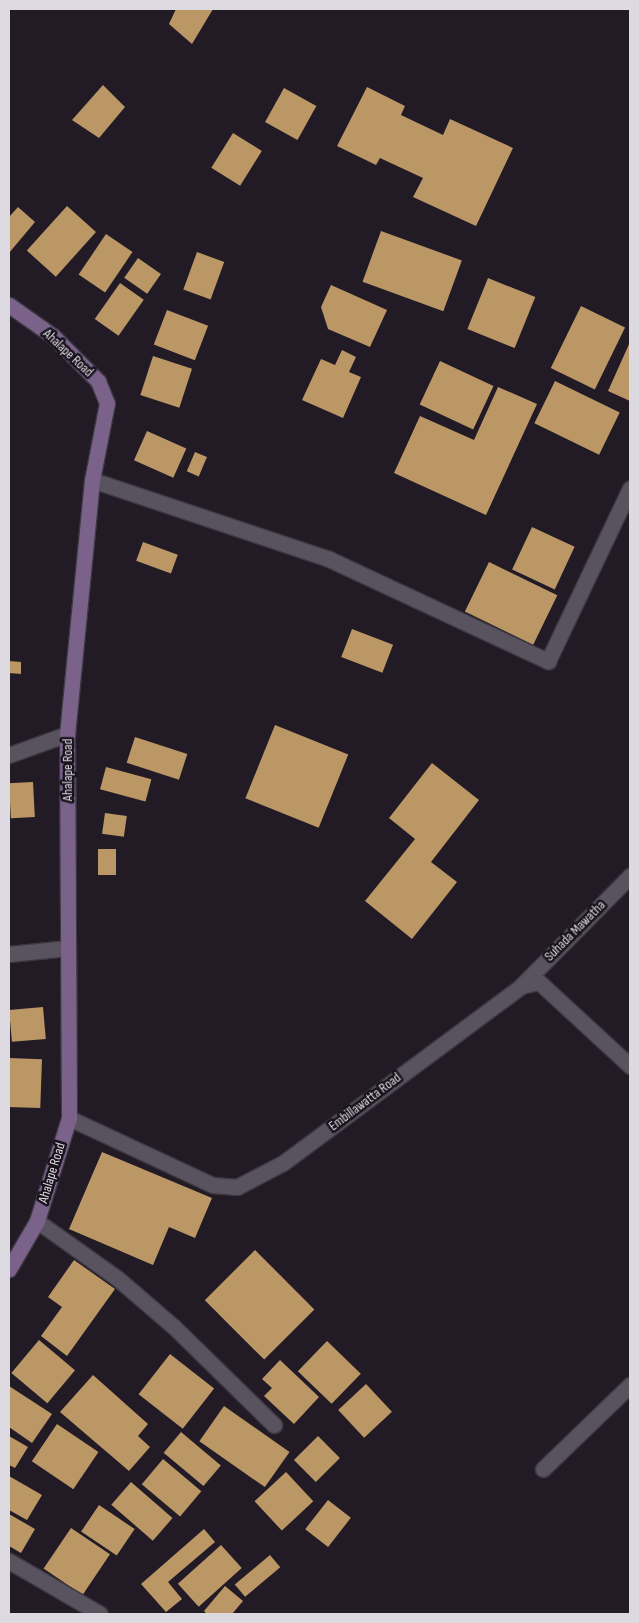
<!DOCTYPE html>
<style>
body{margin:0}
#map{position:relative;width:639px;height:1623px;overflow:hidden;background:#221b26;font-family:"Sofia Sans Condensed",sans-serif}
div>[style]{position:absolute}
.building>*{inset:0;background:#bb9766;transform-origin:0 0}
.roads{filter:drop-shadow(1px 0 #3d3941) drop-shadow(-1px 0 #3d3941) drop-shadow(0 1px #3d3941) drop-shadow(0 -1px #3d3941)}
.street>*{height:15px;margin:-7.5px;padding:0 7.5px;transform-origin:7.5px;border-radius:7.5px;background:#59525f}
.secondary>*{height:15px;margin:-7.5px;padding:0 7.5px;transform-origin:7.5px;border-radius:7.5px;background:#7b628b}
span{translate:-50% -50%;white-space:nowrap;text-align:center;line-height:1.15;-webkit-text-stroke:5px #18121c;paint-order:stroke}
.street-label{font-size:14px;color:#ddd9e0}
.frame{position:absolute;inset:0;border:10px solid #ddd9e0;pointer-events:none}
</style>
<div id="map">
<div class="building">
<i style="clip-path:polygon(176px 9px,213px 9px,192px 44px,169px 24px)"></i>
<i style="clip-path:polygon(103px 85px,125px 107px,99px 138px,72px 120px)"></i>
<i style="clip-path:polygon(367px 87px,405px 106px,401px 115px,443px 135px,450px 119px,513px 148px,476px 226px,413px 197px,423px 178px,380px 158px,376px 165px,337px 146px)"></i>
<i style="left:284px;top:88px;width:37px;height:39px;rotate:29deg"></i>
<i style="left:233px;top:133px;width:34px;height:41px;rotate:32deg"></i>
<i style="left:67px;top:206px;width:39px;height:60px;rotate:42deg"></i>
<i style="clip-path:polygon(18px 207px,35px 222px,9px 253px,9px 217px)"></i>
<i style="left:381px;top:231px;width:86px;height:54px;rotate:20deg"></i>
<i style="left:106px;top:234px;width:32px;height:49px;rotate:34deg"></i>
<i style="left:197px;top:252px;width:29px;height:40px;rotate:20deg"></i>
<i style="left:138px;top:258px;width:28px;height:24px;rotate:35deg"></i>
<i style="left:488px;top:278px;width:51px;height:55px;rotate:22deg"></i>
<i style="left:120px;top:283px;width:29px;height:44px;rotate:35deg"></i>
<i style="clip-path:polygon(331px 285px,387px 310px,370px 347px,328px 329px,321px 307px)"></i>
<i style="left:581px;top:306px;width:49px;height:69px;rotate:26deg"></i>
<i style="left:167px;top:310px;width:44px;height:37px;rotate:21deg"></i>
<i style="clip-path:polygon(630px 342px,630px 401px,608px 391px)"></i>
<i style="clip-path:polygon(342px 350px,356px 357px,349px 372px,361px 377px,343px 418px,302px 400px,321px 359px,335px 365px)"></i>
<i style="left:153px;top:356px;width:41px;height:41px;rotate:18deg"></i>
<i style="left:440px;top:361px;width:59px;height:48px;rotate:25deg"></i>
<i style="left:555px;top:381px;width:72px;height:47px;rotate:26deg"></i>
<i style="clip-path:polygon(498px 387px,537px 404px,486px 515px,394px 473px,420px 416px,474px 440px)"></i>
<i style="left:147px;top:431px;width:43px;height:32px;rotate:24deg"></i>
<i style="left:195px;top:452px;width:13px;height:21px;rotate:23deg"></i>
<i style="left:532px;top:527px;width:47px;height:47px;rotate:25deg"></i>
<i style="left:143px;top:542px;width:37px;height:20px;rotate:20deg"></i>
<i style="left:489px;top:562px;width:76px;height:55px;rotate:26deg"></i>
<i style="left:352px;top:629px;width:44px;height:30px;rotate:21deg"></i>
<i style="clip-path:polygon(9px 661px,21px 662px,21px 674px,9px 673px)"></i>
<i style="left:275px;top:725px;width:79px;height:79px;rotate:22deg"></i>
<i style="left:135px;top:737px;width:55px;height:27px;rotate:18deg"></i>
<i style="clip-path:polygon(432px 763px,479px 800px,431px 862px,457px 882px,412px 939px,365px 901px,415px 839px,389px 818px)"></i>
<i style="left:106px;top:767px;width:47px;height:23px;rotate:15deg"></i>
<i style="left:33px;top:782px;width:35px;height:24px;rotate:87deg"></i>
<i style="left:105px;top:813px;width:22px;height:21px;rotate:8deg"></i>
<i style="left:98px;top:849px;width:18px;height:26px"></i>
<i style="left:43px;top:1007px;width:32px;height:34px;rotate:85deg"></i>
<i style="left:9px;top:1058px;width:33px;height:49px;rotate:2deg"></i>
<i style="clip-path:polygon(102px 1152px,212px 1198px,195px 1238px,169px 1227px,153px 1265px,69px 1229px)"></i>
<i style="left:255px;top:1250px;width:84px;height:71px;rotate:45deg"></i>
<i style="clip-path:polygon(74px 1260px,115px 1289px,67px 1356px,41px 1336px,62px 1307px,48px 1297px)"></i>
<i style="left:39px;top:1340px;width:47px;height:43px;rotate:40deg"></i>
<i style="left:327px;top:1341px;width:47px;height:42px;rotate:44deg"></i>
<i style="left:170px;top:1354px;width:56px;height:51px;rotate:38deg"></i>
<i style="clip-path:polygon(280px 1360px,319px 1397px,294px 1424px,264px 1396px,272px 1388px,262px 1379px)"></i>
<i style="clip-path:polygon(93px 1375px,148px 1424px,138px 1436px,150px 1447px,129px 1471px,60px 1412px)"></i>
<i style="left:366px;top:1384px;width:38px;height:38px;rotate:47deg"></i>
<i style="clip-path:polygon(9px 1386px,52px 1414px,32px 1443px,9px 1427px)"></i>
<i style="left:224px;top:1406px;width:80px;height:43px;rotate:35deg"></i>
<i style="left:57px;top:1424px;width:50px;height:45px;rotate:34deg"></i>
<i style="left:181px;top:1432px;width:52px;height:27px;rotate:40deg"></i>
<i style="clip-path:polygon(9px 1436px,28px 1447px,15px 1468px,9px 1465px)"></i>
<i style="left:318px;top:1436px;width:31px;height:34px;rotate:45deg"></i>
<i style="left:163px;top:1459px;width:50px;height:33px;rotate:40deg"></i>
<i style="left:286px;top:1472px;width:40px;height:43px;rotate:47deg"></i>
<i style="clip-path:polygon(9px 1476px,42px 1495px,27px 1520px,9px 1510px)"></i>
<i style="left:131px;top:1482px;width:55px;height:30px;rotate:41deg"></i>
<i style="left:328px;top:1500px;width:29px;height:37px;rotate:38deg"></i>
<i style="left:99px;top:1505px;width:43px;height:32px;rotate:34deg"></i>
<i style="clip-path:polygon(9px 1514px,35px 1529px,21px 1553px,9px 1546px)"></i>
<i style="left:71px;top:1528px;width:47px;height:49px;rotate:34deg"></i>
<i style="clip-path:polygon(204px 1529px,215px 1542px,168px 1582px,182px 1599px,166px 1612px,141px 1584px)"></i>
<i style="left:221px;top:1545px;width:31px;height:58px;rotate:48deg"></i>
<i style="left:270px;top:1555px;width:16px;height:46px;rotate:50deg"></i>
<i style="clip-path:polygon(225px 1586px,243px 1601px,232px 1614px,207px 1614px,204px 1611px)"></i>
</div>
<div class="roads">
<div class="street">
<i style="left:92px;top:480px;width:250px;rotate:18.4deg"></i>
<i style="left:329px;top:559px;width:242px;rotate:25deg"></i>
<i style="left:548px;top:661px;width:191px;rotate:-64.6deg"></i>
<i style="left:9px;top:755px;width:62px;rotate:-19.9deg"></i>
<i style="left:9px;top:954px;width:59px;rotate:-5.8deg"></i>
<i style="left:521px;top:986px;width:155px;rotate:-45.3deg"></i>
<i style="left:69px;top:1118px;width:159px;rotate:25deg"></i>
<i style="left:213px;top:1185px;width:24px;rotate:5deg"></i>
<i style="left:237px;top:1187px;width:52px;rotate:-27.6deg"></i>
<i style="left:283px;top:1163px;width:297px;rotate:-36.6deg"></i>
<i style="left:521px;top:986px;width:18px;rotate:-13deg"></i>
<i style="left:539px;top:982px;width:124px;rotate:42.7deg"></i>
<i style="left:37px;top:1221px;width:98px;rotate:35.5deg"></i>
<i style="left:117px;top:1278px;width:75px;rotate:40.7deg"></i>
<i style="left:174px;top:1327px;width:140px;rotate:44.4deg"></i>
<i style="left:543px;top:1469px;width:121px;rotate:-44deg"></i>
<i style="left:9px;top:1561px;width:105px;rotate:30.2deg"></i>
</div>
<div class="secondary">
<i style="left:9px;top:305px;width:54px;rotate:35.2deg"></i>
<i style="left:53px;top:336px;width:64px;rotate:45deg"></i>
<i style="left:98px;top:381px;width:24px;rotate:68deg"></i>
<i style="left:107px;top:403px;width:78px;rotate:101deg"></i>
<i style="left:92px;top:480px;width:255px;rotate:95.6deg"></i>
<i style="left:67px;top:734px;width:384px;rotate:89.7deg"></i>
<i style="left:69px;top:1118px;width:108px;rotate:107.3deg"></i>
<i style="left:37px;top:1221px;width:56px;rotate:120.3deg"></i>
</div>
</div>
<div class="street-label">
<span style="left:68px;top:353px;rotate:43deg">Ahalape Road</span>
<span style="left:68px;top:770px;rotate:-90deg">Ahalape Road</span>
<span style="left:575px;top:931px;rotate:-45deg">Suhada Mawatha</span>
<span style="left:365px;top:1102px;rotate:-37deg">Embillawatta Road</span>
<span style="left:52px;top:1173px;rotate:-73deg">Ahalape Road</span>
</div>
<div class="frame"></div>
</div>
